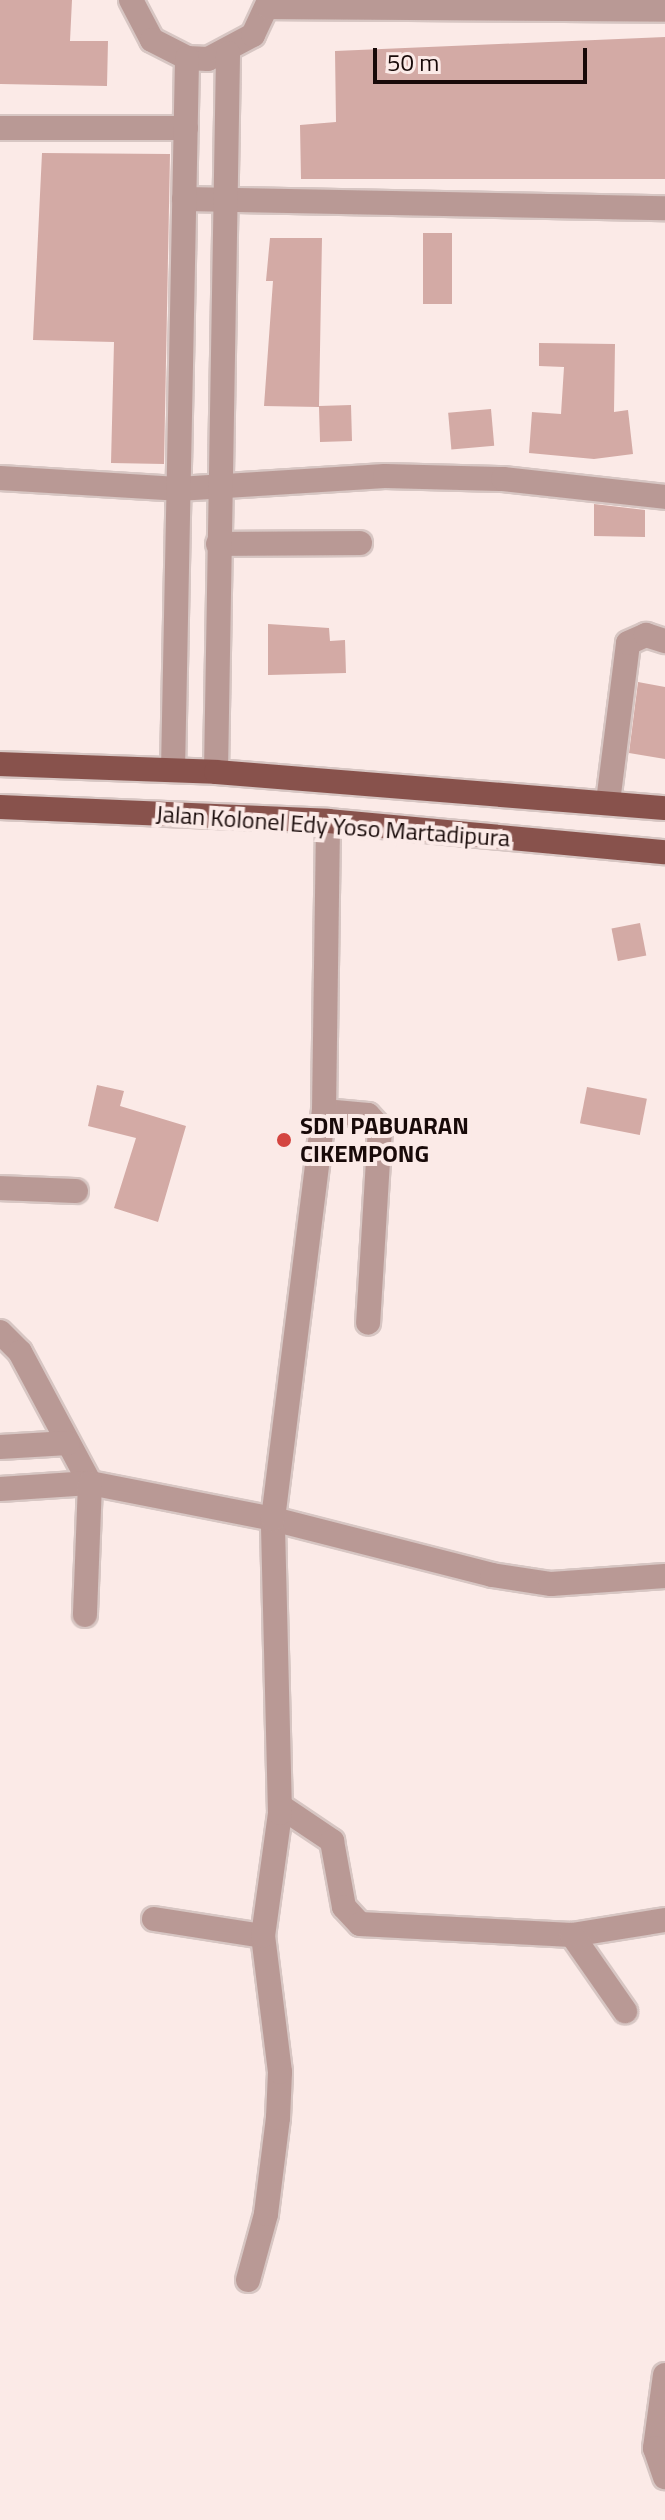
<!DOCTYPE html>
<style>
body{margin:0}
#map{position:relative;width:665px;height:2520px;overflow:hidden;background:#fbeae7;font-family:"Titillium Web",sans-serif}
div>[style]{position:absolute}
.building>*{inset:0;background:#d3aaa5;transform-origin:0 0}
.roads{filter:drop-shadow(2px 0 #d7c6c3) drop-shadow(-2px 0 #d7c6c3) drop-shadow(0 2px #d7c6c3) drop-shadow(0 -2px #d7c6c3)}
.minor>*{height:24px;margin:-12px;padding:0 12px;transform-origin:12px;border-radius:12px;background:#b99995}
.major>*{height:24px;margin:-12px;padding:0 12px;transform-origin:12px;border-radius:12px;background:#88524c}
.dots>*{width:22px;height:22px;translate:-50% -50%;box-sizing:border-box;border:4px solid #fbeae7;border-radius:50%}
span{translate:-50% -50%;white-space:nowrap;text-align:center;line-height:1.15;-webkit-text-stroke:8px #fbeae7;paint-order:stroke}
.street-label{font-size:24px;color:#180a09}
.poi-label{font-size:24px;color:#180a09;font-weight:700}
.left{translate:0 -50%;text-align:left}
.scale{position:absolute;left:373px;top:48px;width:214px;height:36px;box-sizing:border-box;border:4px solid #180a09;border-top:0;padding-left:10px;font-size:24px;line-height:28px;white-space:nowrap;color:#180a09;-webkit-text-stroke:6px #fbeae7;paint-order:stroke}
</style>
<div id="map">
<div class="building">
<i style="clip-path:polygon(0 0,72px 0,70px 41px,108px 41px,107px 86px,0 84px)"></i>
<i style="clip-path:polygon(665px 37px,665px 179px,301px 179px,300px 125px,336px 122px,335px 51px)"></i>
<i style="clip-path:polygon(42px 153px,170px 154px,164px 464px,111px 463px,114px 342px,33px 340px)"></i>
<i style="left:423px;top:233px;width:29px;height:71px"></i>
<i style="clip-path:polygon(270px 238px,322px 238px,319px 406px,351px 405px,352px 441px,320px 442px,319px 407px,264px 406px,273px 281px,266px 281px)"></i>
<i style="clip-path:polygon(539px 343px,615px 344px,614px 412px,628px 410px,633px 454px,594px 459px,529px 453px,532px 412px,561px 414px,564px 367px,539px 366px)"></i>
<i style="left:491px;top:409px;width:37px;height:43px;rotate:85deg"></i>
<i style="clip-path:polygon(594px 504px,645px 510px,645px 537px,594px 536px)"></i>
<i style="clip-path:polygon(268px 624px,329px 628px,330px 641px,345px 640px,346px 673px,268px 675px)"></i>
<i style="clip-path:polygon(638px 682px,665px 687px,665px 759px,629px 753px)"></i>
<i style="left:640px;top:923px;width:33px;height:29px;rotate:79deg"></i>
<i style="clip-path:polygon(97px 1085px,124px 1091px,120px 1106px,186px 1126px,158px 1222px,114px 1208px,136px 1138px,88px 1126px)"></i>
<i style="left:587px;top:1087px;width:61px;height:37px;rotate:11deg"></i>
</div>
<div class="roads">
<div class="minor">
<i style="left:131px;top:0;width:45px;rotate:62.3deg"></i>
<i style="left:152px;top:40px;width:39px;rotate:27deg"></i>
<i style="left:187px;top:58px;width:21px;rotate:3deg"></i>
<i style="left:208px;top:59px;width:51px;rotate:-28.1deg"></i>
<i style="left:253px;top:35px;width:38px;rotate:-65deg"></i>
<i style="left:268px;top:7px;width:397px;rotate:0.4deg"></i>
<i style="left:0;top:128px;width:186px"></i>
<i style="left:184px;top:199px;width:481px;rotate:1.1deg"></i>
<i style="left:0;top:478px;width:178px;rotate:3.5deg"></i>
<i style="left:178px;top:489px;width:207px;rotate:-3.6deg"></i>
<i style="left:385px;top:476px;width:118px;rotate:1.5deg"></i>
<i style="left:503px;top:479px;width:163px;rotate:6.3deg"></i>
<i style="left:218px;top:544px;width:142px;rotate:-0.4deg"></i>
<i style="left:173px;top:770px;width:712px;rotate:-88.87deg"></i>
<i style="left:216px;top:772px;width:719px;rotate:-89.04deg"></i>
<i style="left:608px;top:802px;width:160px;rotate:-82.8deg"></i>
<i style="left:628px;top:643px;width:20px;rotate:-24deg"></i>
<i style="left:646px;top:635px;width:20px;rotate:18deg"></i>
<i style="left:324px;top:1111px;width:44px;rotate:5.2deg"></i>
<i style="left:368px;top:1115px;width:18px;rotate:47deg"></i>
<i style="left:380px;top:1128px;width:195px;rotate:93.5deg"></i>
<i style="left:0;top:1188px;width:76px;rotate:2.3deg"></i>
<i style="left:0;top:1332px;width:28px;rotate:45deg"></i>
<i style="left:20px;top:1352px;width:149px;rotate:61.9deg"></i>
<i style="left:90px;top:1483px;width:187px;rotate:11.1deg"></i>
<i style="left:273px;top:1519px;width:226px;rotate:14.3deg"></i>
<i style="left:492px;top:1575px;width:60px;rotate:8.7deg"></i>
<i style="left:551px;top:1584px;width:114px;rotate:-4deg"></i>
<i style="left:0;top:1447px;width:68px;rotate:-3.4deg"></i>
<i style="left:0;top:1489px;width:90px;rotate:-3.8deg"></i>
<i style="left:90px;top:1483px;width:132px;rotate:92.2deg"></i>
<i style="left:280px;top:1806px;width:63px;rotate:33.9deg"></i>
<i style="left:332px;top:1841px;width:67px;rotate:79.7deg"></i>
<i style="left:344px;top:1907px;width:23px;rotate:47deg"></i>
<i style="left:360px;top:1924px;width:212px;rotate:3deg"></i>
<i style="left:572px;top:1935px;width:94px;rotate:-9.2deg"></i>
<i style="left:154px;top:1919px;width:110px;rotate:8.9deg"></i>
<i style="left:572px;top:1935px;width:93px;rotate:55.1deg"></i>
<i style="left:248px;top:2280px;width:68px;rotate:-74.7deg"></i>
<i style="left:266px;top:2214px;width:97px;rotate:-82.9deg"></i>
<i style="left:278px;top:2118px;width:46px;rotate:-87.5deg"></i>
<i style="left:280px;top:2072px;width:137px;rotate:-97.1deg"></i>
<i style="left:263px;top:1936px;width:124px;rotate:-82.1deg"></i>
<i style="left:280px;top:1813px;width:294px;rotate:-91.4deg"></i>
<i style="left:273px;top:1519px;width:411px;rotate:-82.9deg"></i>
<i style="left:324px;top:1111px;width:290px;rotate:-89.2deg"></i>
<i style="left:665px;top:2375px;width:74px;rotate:97.8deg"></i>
<i style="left:655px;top:2448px;width:31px;rotate:71deg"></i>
</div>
<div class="major">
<i style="left:0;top:764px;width:216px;rotate:2.1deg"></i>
<i style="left:216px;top:772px;width:450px;rotate:4.6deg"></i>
<i style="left:0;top:807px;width:328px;rotate:2.4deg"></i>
<i style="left:328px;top:821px;width:338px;rotate:5.3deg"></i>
</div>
</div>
<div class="dots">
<i style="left:284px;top:1140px;background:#d44540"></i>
</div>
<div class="street-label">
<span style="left:333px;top:826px;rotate:4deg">Jalan Kolonel Edy Yoso Martadipura</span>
</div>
<div class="poi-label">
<span class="left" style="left:300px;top:1140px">SDN PABUARAN<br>CIKEMPONG</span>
</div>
<div class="scale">50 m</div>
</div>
